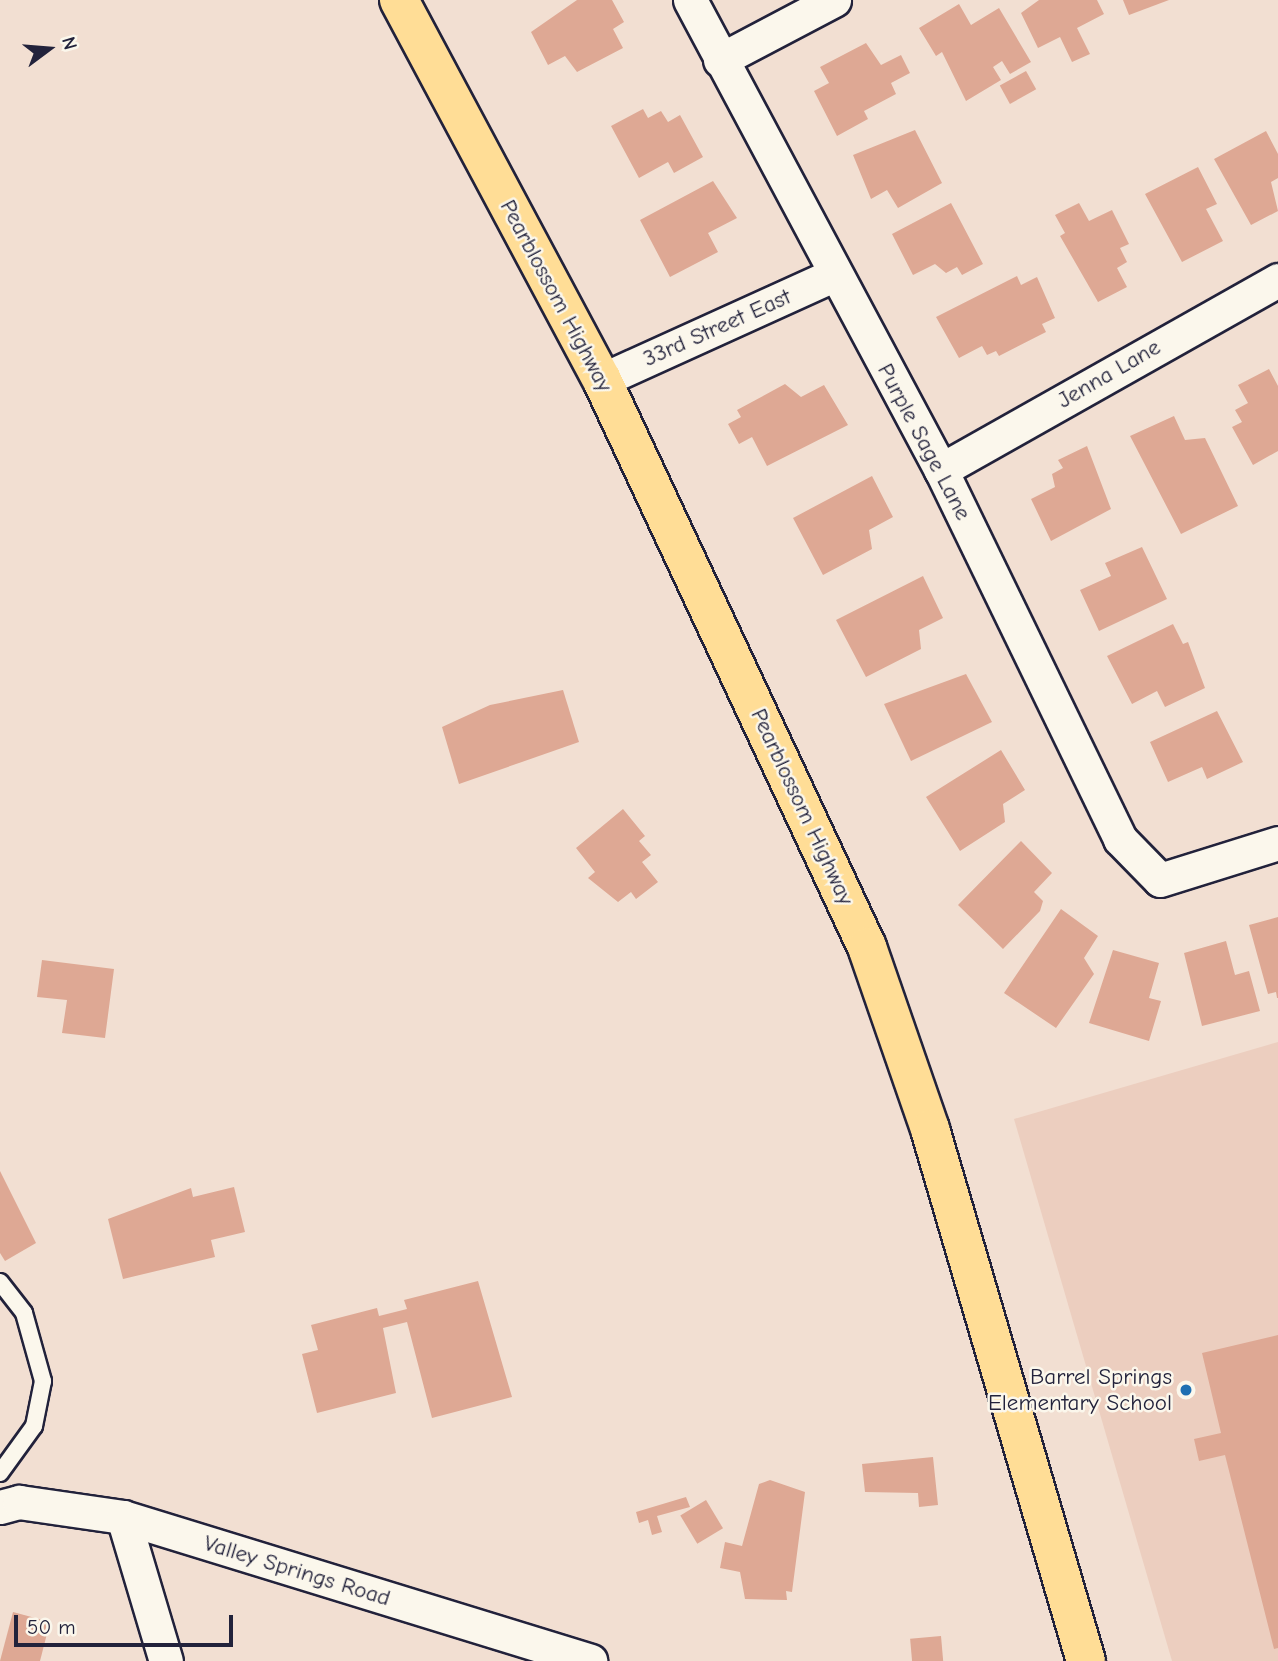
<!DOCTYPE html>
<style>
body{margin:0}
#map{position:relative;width:1278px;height:1661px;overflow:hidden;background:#f2dfd2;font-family:"Comic Neue",sans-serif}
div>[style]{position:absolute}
.built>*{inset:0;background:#eccebf}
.building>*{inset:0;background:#dea894;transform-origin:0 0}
.roads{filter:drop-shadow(2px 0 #22223b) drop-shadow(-2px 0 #22223b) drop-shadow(0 2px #22223b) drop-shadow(0 -2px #22223b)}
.lane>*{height:16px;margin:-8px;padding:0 8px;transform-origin:8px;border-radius:8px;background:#fbf7ec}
.street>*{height:33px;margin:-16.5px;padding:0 16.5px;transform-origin:16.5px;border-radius:16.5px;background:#fbf7ec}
.primary>*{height:38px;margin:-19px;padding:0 19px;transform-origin:19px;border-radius:19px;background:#ffdd96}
.dots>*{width:19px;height:19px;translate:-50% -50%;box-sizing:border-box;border:4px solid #fbf7ec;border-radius:50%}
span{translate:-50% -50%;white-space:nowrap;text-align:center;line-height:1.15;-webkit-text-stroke:5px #fbf7ec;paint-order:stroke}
.street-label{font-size:23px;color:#22223b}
.poi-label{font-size:23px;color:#22223b}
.right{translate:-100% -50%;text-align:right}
.north{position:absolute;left:14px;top:14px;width:70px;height:70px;-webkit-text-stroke:5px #fbf7ec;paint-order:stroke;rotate:74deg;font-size:19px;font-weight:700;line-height:28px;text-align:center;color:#22223b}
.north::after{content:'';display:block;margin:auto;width:24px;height:32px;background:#22223b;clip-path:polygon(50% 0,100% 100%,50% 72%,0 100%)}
.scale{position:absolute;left:14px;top:1615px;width:219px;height:32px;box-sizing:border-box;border:4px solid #22223b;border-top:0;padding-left:9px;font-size:21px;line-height:24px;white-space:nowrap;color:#22223b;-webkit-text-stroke:5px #fbf7ec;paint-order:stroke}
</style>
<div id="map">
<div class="built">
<i style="clip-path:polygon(1278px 1042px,1278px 1661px,1172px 1661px,1014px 1119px)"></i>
</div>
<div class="building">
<i style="clip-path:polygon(577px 0,612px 0,624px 22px,613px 29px,623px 48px,577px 72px,565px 56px,548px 65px,531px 32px)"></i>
<i style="clip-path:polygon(1039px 0,1097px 0,1104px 14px,1077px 28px,1090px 54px,1072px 62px,1060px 37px,1038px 48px,1021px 13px)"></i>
<i style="clip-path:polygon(1123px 0,1169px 0,1129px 15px)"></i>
<i style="clip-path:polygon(959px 4px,971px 25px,999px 8px,1031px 62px,1010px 74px,1002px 61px,993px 67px,1001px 80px,966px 101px,942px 52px,936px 56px,919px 28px)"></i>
<i style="clip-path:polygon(866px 43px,881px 65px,901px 55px,910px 73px,891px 83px,896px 94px,864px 111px,868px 119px,837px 136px,814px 91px,829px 83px,820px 67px)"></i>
<i style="left:1026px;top:71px;width:21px;height:30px;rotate:61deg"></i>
<i style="clip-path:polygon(643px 109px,648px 118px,661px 111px,668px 122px,680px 115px,703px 157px,674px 173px,668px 162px,639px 178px,611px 126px)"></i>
<i style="clip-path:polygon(915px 130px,942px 183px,898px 208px,887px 190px,871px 199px,853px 155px)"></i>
<i style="clip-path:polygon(1266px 131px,1278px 154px,1278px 178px,1271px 182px,1278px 211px,1251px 225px,1214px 159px)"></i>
<i style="clip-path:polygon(1198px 167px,1217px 204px,1206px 209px,1223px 241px,1182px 262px,1145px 194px)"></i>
<i style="clip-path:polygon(713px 181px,737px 218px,708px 233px,718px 252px,670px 277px,640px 220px)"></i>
<i style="clip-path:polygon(951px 203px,983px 264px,962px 275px,957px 267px,946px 273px,935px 264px,913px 275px,892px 234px)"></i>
<i style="clip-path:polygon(1079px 203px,1089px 221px,1112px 210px,1129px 244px,1120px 248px,1127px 262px,1117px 268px,1127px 287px,1098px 302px,1060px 236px,1065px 233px,1055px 215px)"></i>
<i style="clip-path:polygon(1017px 276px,1021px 285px,1037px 277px,1055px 318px,1042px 324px,1046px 332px,999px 356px,996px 351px,987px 355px,982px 346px,959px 358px,936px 317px)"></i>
<i style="clip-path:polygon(1269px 369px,1278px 386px,1278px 451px,1253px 465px,1232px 427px,1242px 422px,1235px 410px,1248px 403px,1238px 385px)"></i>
<i style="clip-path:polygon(785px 384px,801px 397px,824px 385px,848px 425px,767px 466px,752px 437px,739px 444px,728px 424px,741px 417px,737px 410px)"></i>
<i style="clip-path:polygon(1174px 416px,1185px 440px,1205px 438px,1238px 506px,1181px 534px,1130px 436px)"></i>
<i style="clip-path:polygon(1087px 446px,1111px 509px,1051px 541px,1031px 499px,1055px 487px,1052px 474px,1063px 468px,1058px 460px)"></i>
<i style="clip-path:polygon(872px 476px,893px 517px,869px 530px,872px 549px,823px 575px,793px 518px)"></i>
<i style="clip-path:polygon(1142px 547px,1167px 599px,1099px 631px,1080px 590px,1111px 576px,1105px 563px)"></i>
<i style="clip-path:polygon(923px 576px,943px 618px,919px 630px,921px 649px,866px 677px,836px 620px)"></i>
<i style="clip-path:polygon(1173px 624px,1183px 644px,1188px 642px,1205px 688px,1165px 707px,1157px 691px,1132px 704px,1107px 656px)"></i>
<i style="clip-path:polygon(966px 674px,992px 722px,911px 761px,884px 704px)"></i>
<i style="clip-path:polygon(563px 690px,579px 742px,459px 784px,442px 727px,490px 705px)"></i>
<i style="clip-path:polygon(1217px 711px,1243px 762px,1207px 779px,1202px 767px,1168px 782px,1150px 742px)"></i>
<i style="clip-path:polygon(1001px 750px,1025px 790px,1003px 804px,1005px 822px,960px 851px,926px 797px)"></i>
<i style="clip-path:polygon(623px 809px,645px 836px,639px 841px,651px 855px,642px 862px,658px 882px,636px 899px,631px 892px,618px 902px,588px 878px,595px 872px,576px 848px)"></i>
<i style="clip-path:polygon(1021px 841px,1052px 873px,1034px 892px,1043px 901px,1040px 911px,1003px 949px,958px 905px)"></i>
<i style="clip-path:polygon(1061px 909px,1098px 936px,1084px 958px,1094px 974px,1056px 1028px,1004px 993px)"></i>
<i style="clip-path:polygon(1278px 917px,1278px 998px,1277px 998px,1276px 992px,1268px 994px,1249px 925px)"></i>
<i style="clip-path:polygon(1226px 941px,1235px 975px,1249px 971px,1260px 1011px,1202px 1026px,1184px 953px)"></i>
<i style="clip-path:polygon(1113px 950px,1159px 963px,1149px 998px,1161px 1001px,1149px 1041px,1089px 1023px)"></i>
<i style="clip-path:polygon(42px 960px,114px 969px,105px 1038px,62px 1033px,67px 1000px,37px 997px)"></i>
<i style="clip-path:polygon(0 1171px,36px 1243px,5px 1261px,0 1253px)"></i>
<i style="clip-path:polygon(234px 1187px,245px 1232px,211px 1240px,215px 1257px,123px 1279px,108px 1219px,191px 1188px,193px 1197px)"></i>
<i style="clip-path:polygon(478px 1281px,512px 1397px,432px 1418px,407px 1322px,383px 1328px,396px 1393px,317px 1413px,302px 1354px,318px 1350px,311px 1325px,377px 1308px,379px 1316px,407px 1309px,404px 1300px)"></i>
<i style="clip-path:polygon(1278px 1335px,1278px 1648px,1274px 1649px,1225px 1455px,1199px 1461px,1194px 1439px,1221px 1433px,1202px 1353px)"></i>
<i style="clip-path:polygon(933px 1457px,938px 1505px,919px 1507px,918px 1493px,865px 1492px,862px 1464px)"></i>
<i style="clip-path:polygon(770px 1480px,805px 1492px,792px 1592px,786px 1591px,787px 1600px,745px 1599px,740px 1572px,720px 1568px,725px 1542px,742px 1546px,759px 1484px)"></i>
<i style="clip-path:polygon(686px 1497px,690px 1507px,657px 1516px,662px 1532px,652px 1535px,648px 1520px,639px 1523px,636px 1512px)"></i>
<i style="left:706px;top:1500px;width:33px;height:30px;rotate:59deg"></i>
<i style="clip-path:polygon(13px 1612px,50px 1622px,40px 1661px,0 1661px)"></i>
<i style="left:941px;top:1636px;width:25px;height:31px;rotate:85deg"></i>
</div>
<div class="roads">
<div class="lane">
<i style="left:0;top:1282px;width:39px;rotate:52deg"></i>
<i style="left:24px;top:1313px;width:71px;rotate:74.4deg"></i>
<i style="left:43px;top:1381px;width:46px;rotate:101.3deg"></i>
<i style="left:34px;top:1426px;width:58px;rotate:125.9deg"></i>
</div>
<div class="street">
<i style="left:690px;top:0;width:533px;rotate:61.9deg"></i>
<i style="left:941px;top:470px;width:410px;rotate:64.1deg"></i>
<i style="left:1120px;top:839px;width:57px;rotate:45.7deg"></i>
<i style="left:1160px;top:880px;width:124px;rotate:-17.4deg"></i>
<i style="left:720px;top:60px;width:129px;rotate:-27.8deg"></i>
<i style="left:602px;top:380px;width:254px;rotate:-24.4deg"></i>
<i style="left:941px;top:470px;width:387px;rotate:-29.4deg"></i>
<i style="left:0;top:1507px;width:20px;rotate:-15deg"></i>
<i style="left:19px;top:1502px;width:105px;rotate:8.2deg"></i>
<i style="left:123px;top:1517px;width:489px;rotate:17.1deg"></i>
<i style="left:123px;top:1517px;width:150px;rotate:73.4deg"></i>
</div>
<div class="primary">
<i style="left:399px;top:0;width:431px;rotate:61.9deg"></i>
<i style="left:602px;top:380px;width:626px;rotate:64.95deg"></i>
<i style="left:867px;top:947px;width:193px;rotate:70.9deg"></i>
<i style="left:930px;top:1129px;width:554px;rotate:73.66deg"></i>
</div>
</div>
<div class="dots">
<i style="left:1186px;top:1390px;background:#1f6fb2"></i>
</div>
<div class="street-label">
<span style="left:556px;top:296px;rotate:62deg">Pearblossom Highway</span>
<span style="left:717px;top:328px;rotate:-24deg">33rd Street East</span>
<span style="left:1109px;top:374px;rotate:-30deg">Jenna Lane</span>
<span style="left:924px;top:442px;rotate:62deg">Purple Sage Lane</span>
<span style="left:802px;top:807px;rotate:65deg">Pearblossom Highway</span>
<span style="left:297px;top:1571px;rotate:17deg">Valley Springs Road</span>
</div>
<div class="poi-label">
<span class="right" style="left:1172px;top:1390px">Barrel Springs<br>Elementary School</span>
</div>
<div class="north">N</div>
<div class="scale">50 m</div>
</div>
